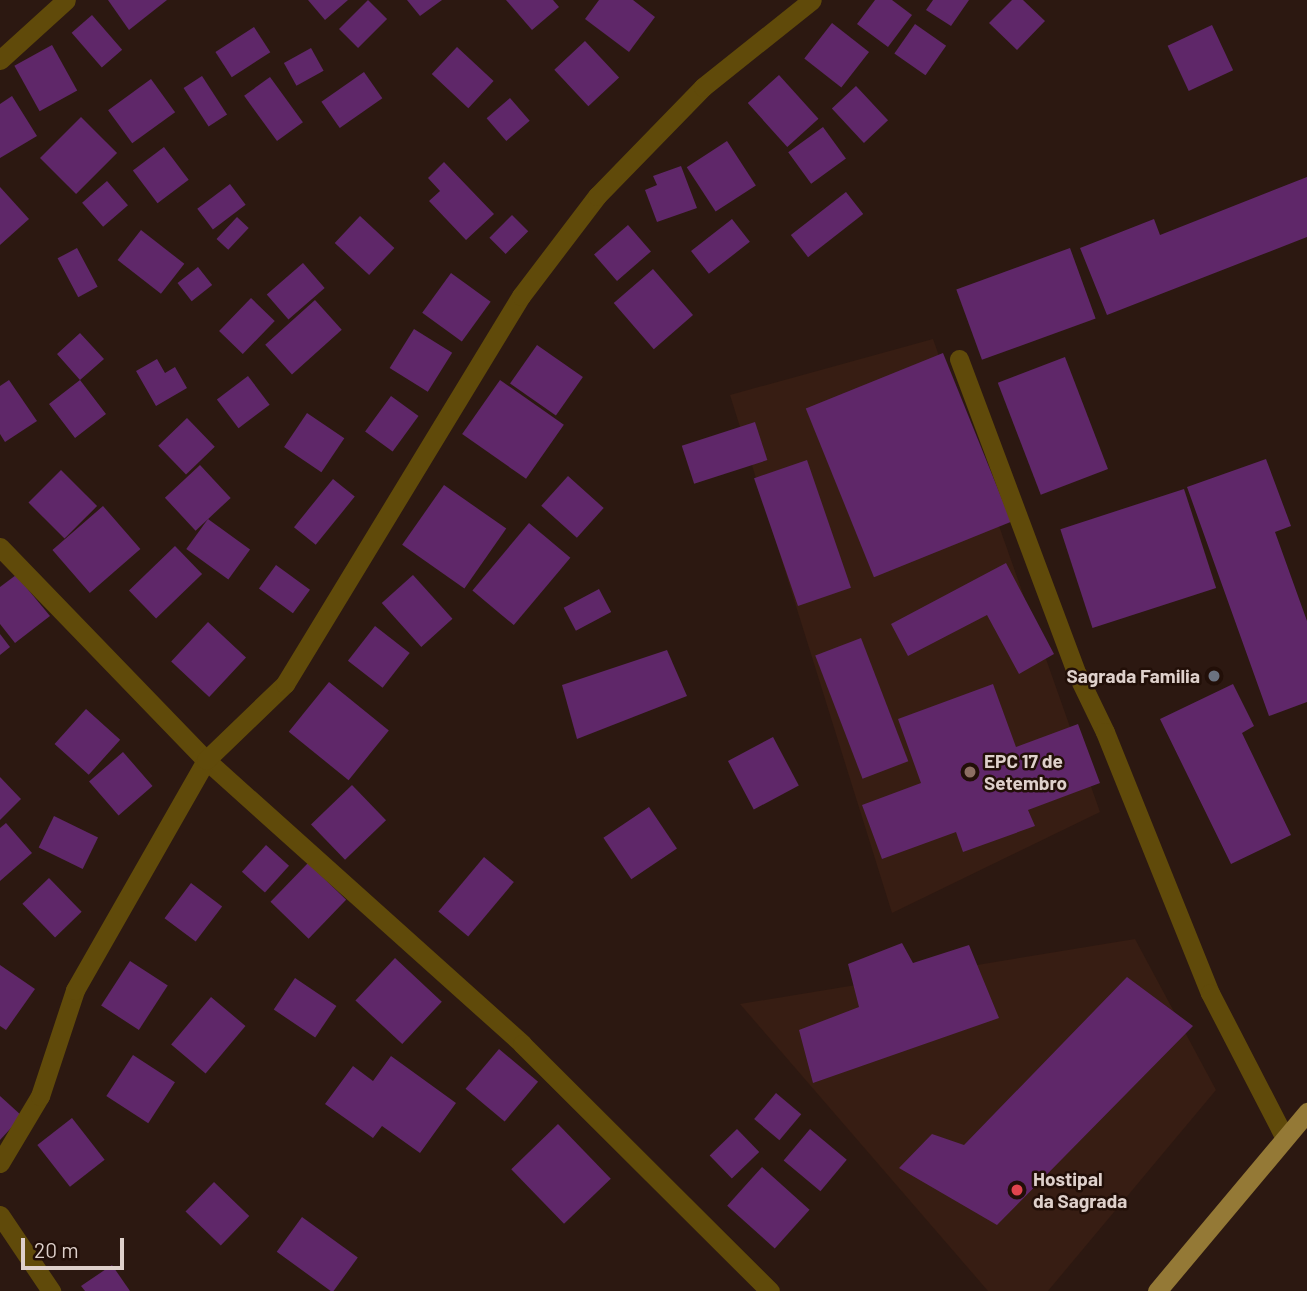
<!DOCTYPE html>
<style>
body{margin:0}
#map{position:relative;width:1307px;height:1291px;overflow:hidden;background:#2c1811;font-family:Barlow,sans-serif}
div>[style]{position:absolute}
.built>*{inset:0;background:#371d13}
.building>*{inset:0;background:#5f2769;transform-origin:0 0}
.minor>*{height:19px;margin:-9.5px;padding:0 9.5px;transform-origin:9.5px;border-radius:9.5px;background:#604a0a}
.primary>*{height:19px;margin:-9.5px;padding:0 9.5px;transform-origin:9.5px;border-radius:9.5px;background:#947936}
.dots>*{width:19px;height:19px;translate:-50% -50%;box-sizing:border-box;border:4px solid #220f08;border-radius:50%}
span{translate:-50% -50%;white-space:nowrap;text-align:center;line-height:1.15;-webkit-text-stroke:5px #220f08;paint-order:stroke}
.poi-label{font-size:19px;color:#ded0cb;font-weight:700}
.right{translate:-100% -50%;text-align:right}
.left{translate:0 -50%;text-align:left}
.scale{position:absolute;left:21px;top:1238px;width:103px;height:32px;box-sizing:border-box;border:4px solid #ded0cb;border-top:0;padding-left:9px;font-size:21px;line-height:24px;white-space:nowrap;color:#ded0cb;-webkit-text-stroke:5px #220f08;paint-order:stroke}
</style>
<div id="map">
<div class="built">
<i style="clip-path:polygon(933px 339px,1100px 812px,892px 913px,730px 395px)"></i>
<i style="clip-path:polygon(1135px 939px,1216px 1090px,1048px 1291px,988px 1291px,740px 1004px)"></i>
</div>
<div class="building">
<i style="clip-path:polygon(108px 0,167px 0,129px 30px)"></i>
<i style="clip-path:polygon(308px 0,348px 0,325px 20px)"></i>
<i style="left:368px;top:0;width:27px;height:41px;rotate:45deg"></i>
<i style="clip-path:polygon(407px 0,442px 0,420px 16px)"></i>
<i style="clip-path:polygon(506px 0,553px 0,559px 7px,532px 30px)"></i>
<i style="clip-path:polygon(599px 0,633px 0,655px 17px,629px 52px,585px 19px)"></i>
<i style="clip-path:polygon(875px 0,892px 0,912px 15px,888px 47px,857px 24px)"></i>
<i style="clip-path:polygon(933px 0,969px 0,951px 26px,926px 10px)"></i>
<i style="clip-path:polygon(1012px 0,1023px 0,1045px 21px,1017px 50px,989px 23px)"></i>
<i style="left:92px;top:15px;width:46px;height:27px;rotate:49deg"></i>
<i style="left:832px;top:23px;width:47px;height:45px;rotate:38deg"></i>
<i style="left:915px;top:24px;width:38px;height:36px;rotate:35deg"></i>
<i style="left:1212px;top:25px;width:50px;height:49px;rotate:65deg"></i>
<i style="left:254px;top:27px;width:30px;height:46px;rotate:57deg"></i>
<i style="left:585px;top:41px;width:50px;height:42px;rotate:47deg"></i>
<i style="left:52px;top:45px;width:52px;height:43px;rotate:61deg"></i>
<i style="left:457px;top:47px;width:50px;height:37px;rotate:43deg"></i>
<i style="left:311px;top:48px;width:26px;height:31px;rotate:61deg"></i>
<i style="left:364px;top:72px;width:32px;height:52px;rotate:55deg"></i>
<i style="left:779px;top:75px;width:59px;height:42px;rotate:48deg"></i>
<i style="left:202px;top:76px;width:46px;height:22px;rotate:57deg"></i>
<i style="left:270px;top:77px;width:56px;height:32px;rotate:54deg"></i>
<i style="left:151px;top:79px;width:41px;height:53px;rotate:54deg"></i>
<i style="left:856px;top:86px;width:47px;height:33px;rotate:47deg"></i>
<i style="clip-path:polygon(12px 96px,37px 136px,0 158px,0 104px)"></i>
<i style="left:510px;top:98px;width:30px;height:31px;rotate:49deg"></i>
<i style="left:81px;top:117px;width:51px;height:58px;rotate:45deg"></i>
<i style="left:823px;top:127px;width:39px;height:43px;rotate:54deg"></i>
<i style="left:727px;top:141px;width:53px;height:48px;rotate:57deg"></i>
<i style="left:164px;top:147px;width:41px;height:39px;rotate:53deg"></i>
<i style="clip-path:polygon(444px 162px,494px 214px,466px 240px,429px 201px,440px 191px,428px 178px)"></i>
<i style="clip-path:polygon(681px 166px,697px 208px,657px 222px,645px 190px,657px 185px,653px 176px)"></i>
<i style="clip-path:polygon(1307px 177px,1307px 237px,1107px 315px,1080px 248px,1154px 219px,1160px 235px)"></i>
<i style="left:107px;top:181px;width:32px;height:33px;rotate:49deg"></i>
<i style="left:230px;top:184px;width:26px;height:41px;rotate:53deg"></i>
<i style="clip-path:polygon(0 187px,29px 219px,0 245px)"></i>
<i style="left:846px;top:192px;width:28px;height:70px;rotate:52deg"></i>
<i style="left:512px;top:215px;width:23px;height:32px;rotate:45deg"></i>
<i style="left:360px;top:216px;width:47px;height:37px;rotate:43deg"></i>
<i style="left:237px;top:217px;width:16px;height:30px;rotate:43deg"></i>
<i style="left:732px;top:219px;width:29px;height:52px;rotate:52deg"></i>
<i style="left:628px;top:225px;width:35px;height:45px;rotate:49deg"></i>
<i style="left:141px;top:230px;width:55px;height:38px;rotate:38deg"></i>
<i style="left:77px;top:248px;width:44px;height:22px;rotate:62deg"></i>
<i style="left:1070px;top:248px;width:75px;height:121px;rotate:70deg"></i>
<i style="left:303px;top:263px;width:33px;height:48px;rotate:49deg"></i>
<i style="left:198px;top:267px;width:23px;height:26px;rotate:52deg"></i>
<i style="left:653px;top:269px;width:61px;height:52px;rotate:49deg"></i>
<i style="left:451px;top:273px;width:49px;height:49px;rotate:36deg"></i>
<i style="left:251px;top:298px;width:33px;height:46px;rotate:44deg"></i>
<i style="left:315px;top:300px;width:40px;height:67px;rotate:48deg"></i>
<i style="left:414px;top:329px;width:45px;height:46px;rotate:32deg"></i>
<i style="clip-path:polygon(80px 333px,104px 359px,80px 380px,106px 414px,75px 438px,49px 404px,80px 380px,57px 354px)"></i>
<i style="left:537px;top:345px;width:56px;height:47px;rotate:35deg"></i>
<i style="left:943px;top:353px;width:182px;height:148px;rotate:68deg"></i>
<i style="left:1065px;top:357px;width:120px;height:72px;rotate:69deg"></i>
<i style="clip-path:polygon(157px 359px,165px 373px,175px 367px,187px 388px,156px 406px,136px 371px)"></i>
<i style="left:248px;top:376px;width:36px;height:39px;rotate:53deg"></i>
<i style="clip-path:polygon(9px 380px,37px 421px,5px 442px,0 434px,0 386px)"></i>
<i style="left:500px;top:380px;width:78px;height:66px;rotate:35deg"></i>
<i style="left:391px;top:396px;width:34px;height:44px;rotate:36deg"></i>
<i style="left:307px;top:413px;width:45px;height:41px;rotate:34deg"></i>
<i style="left:187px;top:418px;width:40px;height:40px;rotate:46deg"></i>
<i style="left:755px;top:422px;width:40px;height:77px;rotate:72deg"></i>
<i style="clip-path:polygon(1266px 459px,1291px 526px,1275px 532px,1307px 621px,1307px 702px,1269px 716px,1187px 487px)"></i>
<i style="left:807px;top:460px;width:135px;height:56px;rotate:71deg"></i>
<i style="left:200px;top:465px;width:45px;height:48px;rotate:47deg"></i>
<i style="left:61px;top:470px;width:51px;height:46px;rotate:45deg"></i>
<i style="left:568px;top:476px;width:48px;height:40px;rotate:42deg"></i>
<i style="left:333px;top:479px;width:28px;height:62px;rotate:39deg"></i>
<i style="left:444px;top:485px;width:76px;height:73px;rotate:35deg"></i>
<i style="left:1184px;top:489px;width:104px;height:130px;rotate:72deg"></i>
<i style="left:103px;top:506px;width:57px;height:67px;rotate:49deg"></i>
<i style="left:208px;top:519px;width:52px;height:37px;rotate:36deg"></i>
<i style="left:529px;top:523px;width:54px;height:88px;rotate:40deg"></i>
<i style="left:175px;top:546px;width:39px;height:64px;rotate:46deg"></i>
<i style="clip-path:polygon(1006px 563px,1054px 654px,1019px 674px,987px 615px,908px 656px,891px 624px)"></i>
<i style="left:276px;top:565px;width:42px;height:29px;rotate:36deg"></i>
<i style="clip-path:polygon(16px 575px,50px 616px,15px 643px,0 624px,0 587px)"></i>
<i style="left:413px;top:575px;width:59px;height:42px;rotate:48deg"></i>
<i style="left:599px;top:589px;width:26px;height:40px;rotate:62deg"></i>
<i style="left:208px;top:622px;width:52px;height:54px;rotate:43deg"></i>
<i style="left:375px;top:626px;width:44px;height:44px;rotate:38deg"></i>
<i style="clip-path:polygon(0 634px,10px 647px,0 655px)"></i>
<i style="left:861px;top:638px;width:132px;height:49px;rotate:69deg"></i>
<i style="clip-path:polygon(667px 650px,687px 696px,577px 739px,562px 685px)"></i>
<i style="left:329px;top:682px;width:77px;height:64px;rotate:39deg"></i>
<i style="clip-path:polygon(993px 684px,1016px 747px,1078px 724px,1100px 783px,1028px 810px,1035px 826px,963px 852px,956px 832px,882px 859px,862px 805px,921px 783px,898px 719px)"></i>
<i style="clip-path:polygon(1233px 684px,1254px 726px,1242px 733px,1291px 835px,1231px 864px,1160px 719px)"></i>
<i style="left:86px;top:709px;width:46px;height:47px;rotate:42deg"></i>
<i style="left:773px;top:737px;width:55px;height:51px;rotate:62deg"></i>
<i style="left:123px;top:752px;width:45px;height:45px;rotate:49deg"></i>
<i style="clip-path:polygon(0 777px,21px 799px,0 820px)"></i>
<i style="left:352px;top:785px;width:49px;height:57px;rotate:46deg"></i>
<i style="left:649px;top:807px;width:50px;height:55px;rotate:56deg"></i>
<i style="left:54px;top:816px;width:49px;height:35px;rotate:26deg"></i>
<i style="clip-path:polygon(6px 823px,32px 853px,0 881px,0 828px)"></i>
<i style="left:266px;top:845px;width:31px;height:36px;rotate:42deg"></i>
<i style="left:484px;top:857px;width:39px;height:71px;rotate:40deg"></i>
<i style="left:308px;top:863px;width:53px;height:54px;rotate:44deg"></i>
<i style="left:49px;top:878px;width:47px;height:37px;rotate:46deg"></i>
<i style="left:191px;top:883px;width:39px;height:44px;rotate:37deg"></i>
<i style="clip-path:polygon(902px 943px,913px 963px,969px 945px,999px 1018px,813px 1083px,799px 1030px,859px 1007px,848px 964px)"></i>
<i style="left:395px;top:958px;width:64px;height:58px;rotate:43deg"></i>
<i style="left:130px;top:961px;width:45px;height:53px;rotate:33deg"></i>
<i style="clip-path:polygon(0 965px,35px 989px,6px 1030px,0 1026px)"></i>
<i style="clip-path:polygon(1127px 977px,1193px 1026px,997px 1225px,899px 1168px,932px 1134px,964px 1145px)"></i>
<i style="left:295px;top:978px;width:50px;height:38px;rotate:34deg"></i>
<i style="left:211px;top:997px;width:45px;height:62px;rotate:40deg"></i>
<i style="left:499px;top:1049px;width:51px;height:52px;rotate:40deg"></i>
<i style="left:133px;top:1055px;width:50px;height:49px;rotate:33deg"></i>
<i style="clip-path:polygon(391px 1056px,456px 1103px,420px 1153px,382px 1126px,373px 1138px,325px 1104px,353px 1066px,373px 1081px)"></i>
<i style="left:776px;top:1093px;width:33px;height:34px;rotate:40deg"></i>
<i style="clip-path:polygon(0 1096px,22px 1116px,0 1140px)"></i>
<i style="left:72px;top:1118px;width:53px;height:44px;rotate:52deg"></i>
<i style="left:558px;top:1124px;width:76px;height:65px;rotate:46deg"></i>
<i style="left:737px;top:1129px;width:32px;height:38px;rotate:46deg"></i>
<i style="left:810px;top:1129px;width:48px;height:41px;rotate:40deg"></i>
<i style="left:762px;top:1167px;width:64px;height:52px;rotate:42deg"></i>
<i style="left:214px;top:1182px;width:49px;height:41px;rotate:44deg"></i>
<i style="left:302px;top:1217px;width:69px;height:43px;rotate:36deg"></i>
<i style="clip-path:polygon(112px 1265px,130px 1291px,85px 1291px,81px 1286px)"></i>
</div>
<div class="minor">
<i style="left:0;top:60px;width:89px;rotate:-42.3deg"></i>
<i style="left:959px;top:359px;width:336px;rotate:69.5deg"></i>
<i style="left:1077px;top:674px;width:64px;rotate:64.2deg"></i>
<i style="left:1105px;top:732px;width:281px;rotate:68.1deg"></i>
<i style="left:1210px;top:993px;width:163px;rotate:62.7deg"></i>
<i style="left:0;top:547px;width:296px;rotate:46deg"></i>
<i style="left:206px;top:760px;width:425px;rotate:41.9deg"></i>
<i style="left:522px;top:1044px;width:350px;rotate:44.9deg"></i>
<i style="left:0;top:1163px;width:78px;rotate:-59.2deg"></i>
<i style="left:40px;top:1096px;width:112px;rotate:-71.7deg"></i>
<i style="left:75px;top:990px;width:265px;rotate:-60.3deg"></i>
<i style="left:206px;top:760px;width:110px;rotate:-43.9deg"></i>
<i style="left:285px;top:684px;width:454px;rotate:-58.7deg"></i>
<i style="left:521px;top:296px;width:126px;rotate:-52.8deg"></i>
<i style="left:597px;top:196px;width:152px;rotate:-45.8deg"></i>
<i style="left:703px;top:87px;width:139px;rotate:-38.6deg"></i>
<i style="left:0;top:1215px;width:92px;rotate:56.1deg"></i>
</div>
<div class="primary">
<i style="left:1157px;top:1291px;width:234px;rotate:-50deg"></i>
</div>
<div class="dots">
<i style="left:1214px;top:676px;background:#6b7280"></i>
<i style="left:970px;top:772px;background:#8d6e63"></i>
<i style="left:1017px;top:1190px;background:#e0444e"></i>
</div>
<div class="poi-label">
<span class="right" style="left:1200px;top:676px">Sagrada Familia</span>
<span class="left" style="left:984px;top:772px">EPC 17 de<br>Setembro</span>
<span class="left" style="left:1033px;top:1190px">Hostipal<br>da Sagrada</span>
</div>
<div class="scale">20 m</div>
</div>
